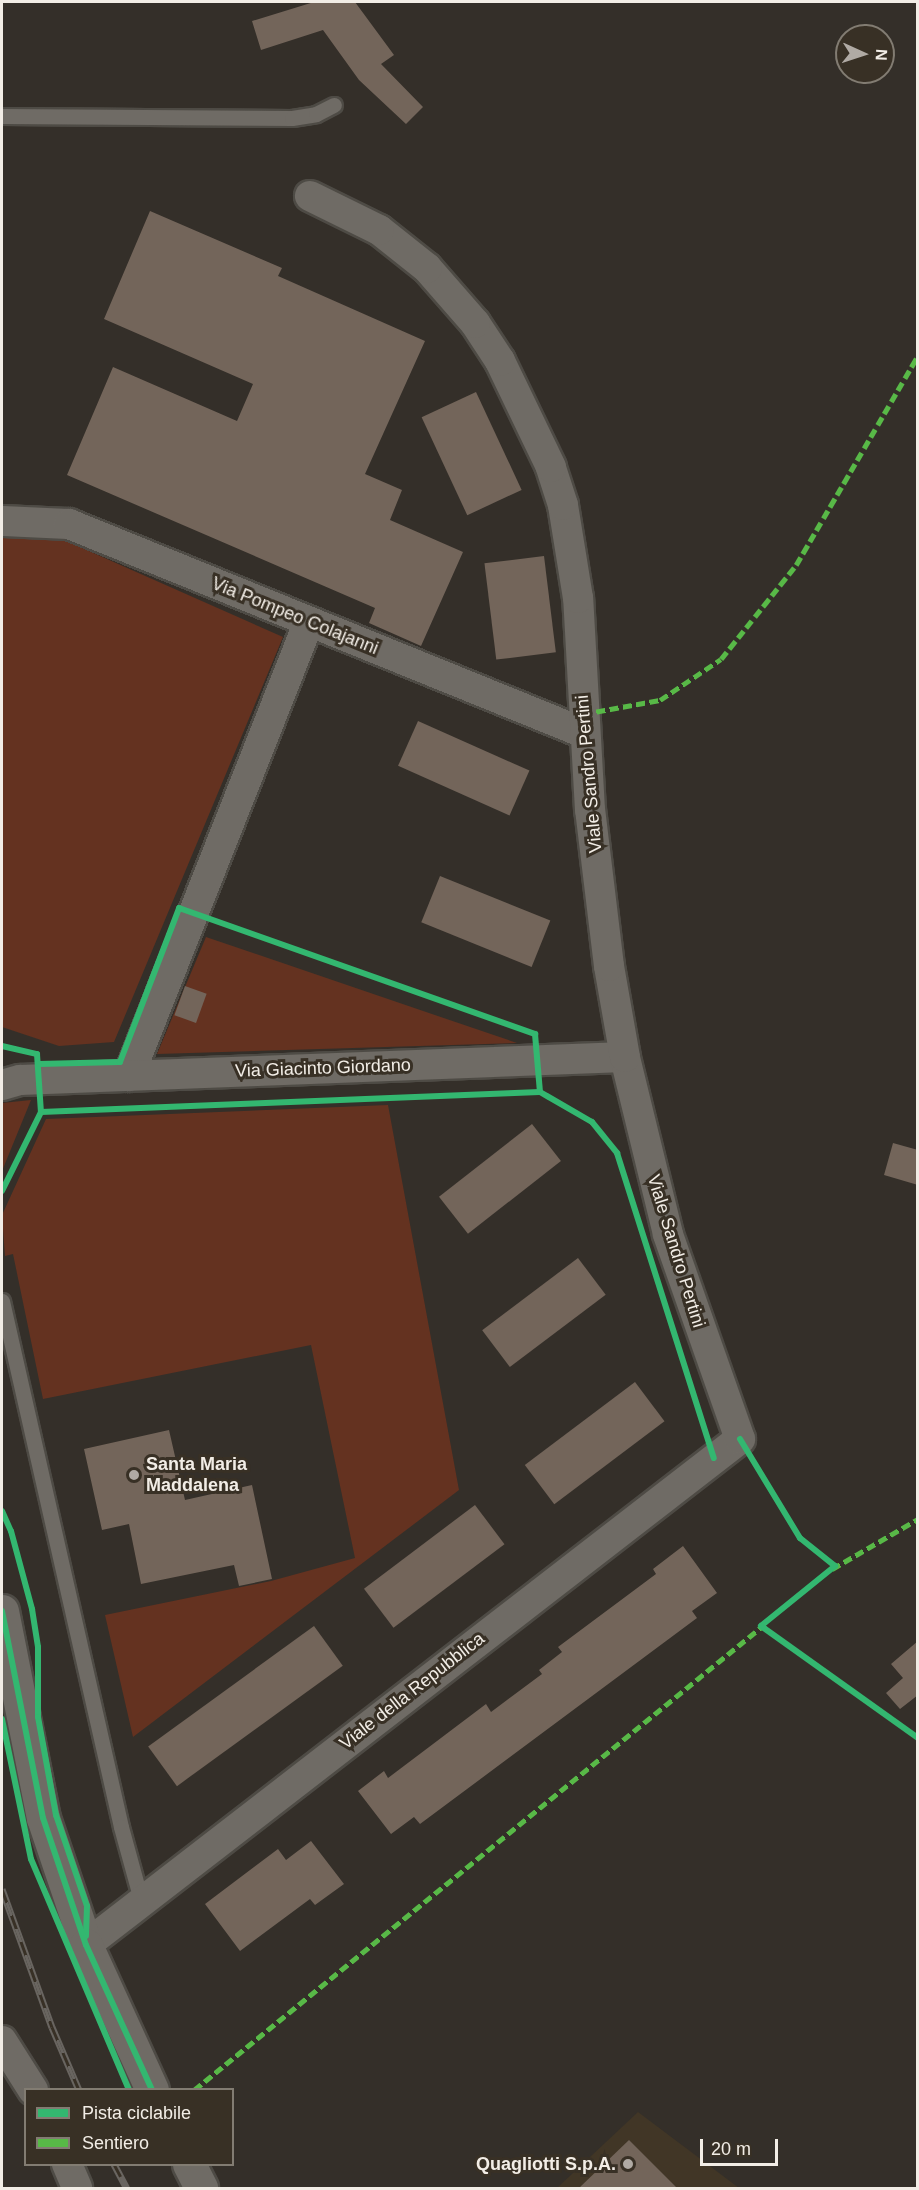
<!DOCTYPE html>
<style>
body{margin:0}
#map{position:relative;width:919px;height:2190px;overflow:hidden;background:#342f29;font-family:Helvetica,sans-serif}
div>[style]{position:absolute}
.built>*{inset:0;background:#413626}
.green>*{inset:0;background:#643220}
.building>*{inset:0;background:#73655a;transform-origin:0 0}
.roads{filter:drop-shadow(2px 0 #4e4b45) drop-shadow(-2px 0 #4e4b45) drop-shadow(0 2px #4e4b45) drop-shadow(0 -2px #4e4b45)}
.service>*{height:15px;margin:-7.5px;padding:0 7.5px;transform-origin:7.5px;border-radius:7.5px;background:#6f6b65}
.minor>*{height:30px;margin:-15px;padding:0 15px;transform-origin:15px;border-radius:15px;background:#6f6b65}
.secondary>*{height:33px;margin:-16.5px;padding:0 16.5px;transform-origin:16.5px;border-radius:16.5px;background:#6f6b65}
.rail>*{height:7px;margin-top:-3.5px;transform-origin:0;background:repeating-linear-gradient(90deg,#383025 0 14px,#696560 0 28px);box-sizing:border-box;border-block:2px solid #696560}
.quiet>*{height:4.5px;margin-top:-2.25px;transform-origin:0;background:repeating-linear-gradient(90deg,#58b947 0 9px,transparent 0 13.5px)}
.cycleway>*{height:6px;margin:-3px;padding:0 3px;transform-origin:3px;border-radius:3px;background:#33b770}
.dots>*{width:16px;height:16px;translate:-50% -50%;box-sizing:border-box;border:3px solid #383025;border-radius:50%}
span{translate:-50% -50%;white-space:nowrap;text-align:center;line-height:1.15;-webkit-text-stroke:6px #383025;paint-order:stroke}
.street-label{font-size:18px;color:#f2ede6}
.poi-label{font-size:18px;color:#f2ede6;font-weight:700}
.left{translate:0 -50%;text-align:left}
.right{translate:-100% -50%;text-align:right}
.frame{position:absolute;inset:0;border:3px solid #f2ede6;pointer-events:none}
.legend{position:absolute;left:24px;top:2088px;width:210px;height:78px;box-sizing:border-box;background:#383025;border:2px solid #827c72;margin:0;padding:8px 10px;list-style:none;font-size:18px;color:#f2ede6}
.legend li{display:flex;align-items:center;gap:12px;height:30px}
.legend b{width:30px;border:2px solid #827c72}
.north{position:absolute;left:835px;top:24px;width:60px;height:60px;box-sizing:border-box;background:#383025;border:2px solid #827c72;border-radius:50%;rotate:93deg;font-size:16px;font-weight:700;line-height:24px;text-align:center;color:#f2ede6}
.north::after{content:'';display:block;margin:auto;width:21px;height:27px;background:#b0aaa4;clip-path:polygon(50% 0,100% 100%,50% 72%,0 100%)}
.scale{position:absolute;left:700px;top:2139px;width:78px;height:27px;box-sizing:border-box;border:3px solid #f2ede6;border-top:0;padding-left:8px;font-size:18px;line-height:21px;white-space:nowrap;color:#f2ede6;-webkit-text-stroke:4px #383025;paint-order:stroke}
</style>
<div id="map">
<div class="built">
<i style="clip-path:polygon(638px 2112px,739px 2188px,557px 2188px)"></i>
</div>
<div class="green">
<i style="clip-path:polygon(2px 536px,64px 540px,283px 637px,114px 1042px,59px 1046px,2px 1027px)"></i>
<i style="clip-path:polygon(206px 937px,517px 1043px,157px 1054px)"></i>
<i style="clip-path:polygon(31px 1100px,2px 1171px,2px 1103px)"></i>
<i style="clip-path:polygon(388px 1105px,459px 1490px,133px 1737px,105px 1615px,271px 1581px,355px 1558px,311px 1345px,43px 1399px,13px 1254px,5px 1256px,2px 1215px,46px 1119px)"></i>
</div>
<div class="building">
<i style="clip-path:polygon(314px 2px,355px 2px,394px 55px,381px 64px,423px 107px,406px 124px,359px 80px,323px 30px,261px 50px,252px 21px)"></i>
<i style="clip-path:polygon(150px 211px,282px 268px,278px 276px,425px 341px,365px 474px,402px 490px,390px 520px,463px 552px,421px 646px,369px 623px,375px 608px,67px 475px,113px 367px,237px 421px,253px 384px,104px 319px)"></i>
<i style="left:476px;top:392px;width:108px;height:60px;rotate:65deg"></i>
<i style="left:544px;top:556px;width:97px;height:60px;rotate:83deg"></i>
<i style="left:418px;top:721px;width:122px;height:49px;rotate:24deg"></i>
<i style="left:440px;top:876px;width:119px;height:50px;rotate:22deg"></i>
<i style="left:185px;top:986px;width:23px;height:31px;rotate:20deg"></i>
<i style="left:532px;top:1124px;width:47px;height:118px;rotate:52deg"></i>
<i style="clip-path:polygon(893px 1143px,918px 1150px,918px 1185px,884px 1175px)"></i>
<i style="left:578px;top:1258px;width:46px;height:120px;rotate:53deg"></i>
<i style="left:635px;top:1382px;width:49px;height:138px;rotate:53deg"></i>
<i style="clip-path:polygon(169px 1430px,185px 1500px,252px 1485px,272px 1579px,239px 1586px,234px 1565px,141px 1584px,129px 1524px,102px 1530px,84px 1449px)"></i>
<i style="left:475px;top:1505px;width:49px;height:139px;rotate:53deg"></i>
<i style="clip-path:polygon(683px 1546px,717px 1593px,692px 1611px,697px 1618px,420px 1824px,414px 1817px,391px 1834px,358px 1791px,384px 1771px,388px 1778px,486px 1704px,491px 1712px,542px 1674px,539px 1670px,562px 1652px,558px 1647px,656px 1574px,653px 1569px)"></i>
<i style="left:314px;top:1626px;width:49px;height:205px;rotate:54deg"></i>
<i style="clip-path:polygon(918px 1641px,918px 1695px,900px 1709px,886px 1693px,903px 1678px,891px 1664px)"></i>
<i style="clip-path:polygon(311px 1841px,344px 1884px,315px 1905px,310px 1899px,240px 1951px,205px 1904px,278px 1849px,286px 1860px)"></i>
<i style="clip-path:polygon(629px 2140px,677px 2188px,579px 2188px)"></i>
</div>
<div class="roads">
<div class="service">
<i style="left:2px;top:116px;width:290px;rotate:0.4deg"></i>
<i style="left:292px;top:118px;width:24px;rotate:-9deg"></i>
<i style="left:316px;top:114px;width:20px;rotate:-27deg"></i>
<i style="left:2px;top:1301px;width:539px;rotate:77.25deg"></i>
<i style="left:121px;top:1827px;width:76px;rotate:74.7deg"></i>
</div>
<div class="minor">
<i style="left:2px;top:521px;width:67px;rotate:2.6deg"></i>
<i style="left:69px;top:524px;width:556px;rotate:22.09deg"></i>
<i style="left:129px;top:1076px;width:488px;rotate:-68.4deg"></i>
<i style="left:2px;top:1085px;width:19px;rotate:-16deg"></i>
<i style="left:20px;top:1080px;width:605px;rotate:-2.18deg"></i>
<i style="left:86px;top:1945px;width:827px;rotate:-37.73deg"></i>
<i style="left:740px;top:1439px;width:217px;rotate:-109.4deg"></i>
<i style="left:668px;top:1234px;width:182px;rotate:-103.7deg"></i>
<i style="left:625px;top:1057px;width:92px;rotate:-100deg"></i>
<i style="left:609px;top:966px;width:157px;rotate:-96.9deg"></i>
<i style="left:590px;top:810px;width:212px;rotate:-93.2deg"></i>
<i style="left:578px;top:598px;width:94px;rotate:-99.2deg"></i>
<i style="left:563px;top:505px;width:40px;rotate:-108deg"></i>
<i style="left:551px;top:467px;width:118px;rotate:-115.7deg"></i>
<i style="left:500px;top:361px;width:45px;rotate:-123.3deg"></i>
<i style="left:475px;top:323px;width:73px;rotate:-131.1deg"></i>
<i style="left:427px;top:268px;width:61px;rotate:-141.6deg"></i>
<i style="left:379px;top:230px;width:77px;rotate:-153.8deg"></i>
<i style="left:2px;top:2041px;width:58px;rotate:57.7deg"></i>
<i style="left:67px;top:2164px;width:26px;rotate:67deg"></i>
</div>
<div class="secondary">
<i style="left:2px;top:1611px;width:211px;rotate:78.8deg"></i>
<i style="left:43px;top:1818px;width:134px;rotate:71.3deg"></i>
<i style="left:86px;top:1945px;width:159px;rotate:65.5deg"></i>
<i style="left:189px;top:2164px;width:27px;rotate:63deg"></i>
</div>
</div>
<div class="rail">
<i style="left:2px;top:1889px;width:147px;rotate:70.1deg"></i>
<i style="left:52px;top:2027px;width:69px;rotate:66.8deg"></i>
<i style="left:114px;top:2164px;width:27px;rotate:62deg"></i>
</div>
<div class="quiet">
<i style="left:583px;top:714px;width:78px;rotate:-10.3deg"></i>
<i style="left:660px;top:700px;width:73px;rotate:-33.9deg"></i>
<i style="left:721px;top:659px;width:120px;rotate:-51.4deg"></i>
<i style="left:796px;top:565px;width:243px;rotate:-59.8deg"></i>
<i style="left:832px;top:1569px;width:99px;rotate:-30.2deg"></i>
<i style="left:194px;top:2090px;width:737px;rotate:-39.22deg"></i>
</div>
<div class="cycleway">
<i style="left:2px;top:1046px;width:36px;rotate:13deg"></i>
<i style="left:37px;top:1054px;width:58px;rotate:86.1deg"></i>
<i style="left:39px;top:1064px;width:81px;rotate:-1.4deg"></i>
<i style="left:120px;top:1062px;width:165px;rotate:-69deg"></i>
<i style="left:179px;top:908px;width:378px;rotate:19.5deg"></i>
<i style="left:535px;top:1034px;width:58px;rotate:85.1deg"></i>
<i style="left:2px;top:1191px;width:88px;rotate:-63.7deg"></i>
<i style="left:41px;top:1112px;width:499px;rotate:-2.3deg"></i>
<i style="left:540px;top:1092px;width:60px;rotate:30deg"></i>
<i style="left:592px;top:1122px;width:40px;rotate:51deg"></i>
<i style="left:617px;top:1153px;width:320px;rotate:72.4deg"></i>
<i style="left:740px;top:1439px;width:116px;rotate:58.8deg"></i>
<i style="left:800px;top:1538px;width:45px;rotate:38.7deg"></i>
<i style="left:835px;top:1566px;width:95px;rotate:141deg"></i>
<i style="left:761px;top:1626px;width:193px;rotate:35.5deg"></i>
<i style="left:2px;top:1511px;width:22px;rotate:66deg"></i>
<i style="left:11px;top:1531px;width:81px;rotate:74.9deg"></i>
<i style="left:32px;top:1609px;width:38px;rotate:81deg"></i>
<i style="left:38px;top:1647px;width:70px;rotate:90deg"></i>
<i style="left:38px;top:1717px;width:100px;rotate:79.6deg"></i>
<i style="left:56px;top:1815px;width:96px;rotate:71.2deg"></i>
<i style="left:87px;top:1906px;width:30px;rotate:92deg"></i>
<i style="left:2px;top:1611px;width:211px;rotate:78.8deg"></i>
<i style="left:43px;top:1818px;width:134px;rotate:71.3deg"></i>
<i style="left:86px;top:1945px;width:159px;rotate:65.5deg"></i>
<i style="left:2px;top:1719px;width:143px;rotate:78.3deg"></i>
<i style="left:31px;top:1859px;width:251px;rotate:67deg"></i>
</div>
<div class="dots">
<i style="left:134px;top:1475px;background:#b0aaa4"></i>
<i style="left:628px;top:2164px;background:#b0aaa4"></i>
</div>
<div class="street-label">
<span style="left:295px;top:616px;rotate:22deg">Via Pompeo Colajanni</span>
<span style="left:589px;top:774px;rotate:-95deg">Viale Sandro Pertini</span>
<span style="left:323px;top:1068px;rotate:-2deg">Via Giacinto Giordano</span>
<span style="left:676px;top:1251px;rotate:73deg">Viale Sandro Pertini</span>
<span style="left:412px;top:1691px;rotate:-38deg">Viale della Repubblica</span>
</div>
<div class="poi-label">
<span class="left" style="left:146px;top:1475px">Santa Maria<br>Maddalena</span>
<span class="right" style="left:616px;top:2164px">Quagliotti S.p.A.</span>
</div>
<div class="frame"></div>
<ul class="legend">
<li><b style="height:8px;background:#33b770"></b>Pista ciclabile</li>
<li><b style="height:8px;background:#58b947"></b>Sentiero</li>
</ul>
<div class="north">N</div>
<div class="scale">20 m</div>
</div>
